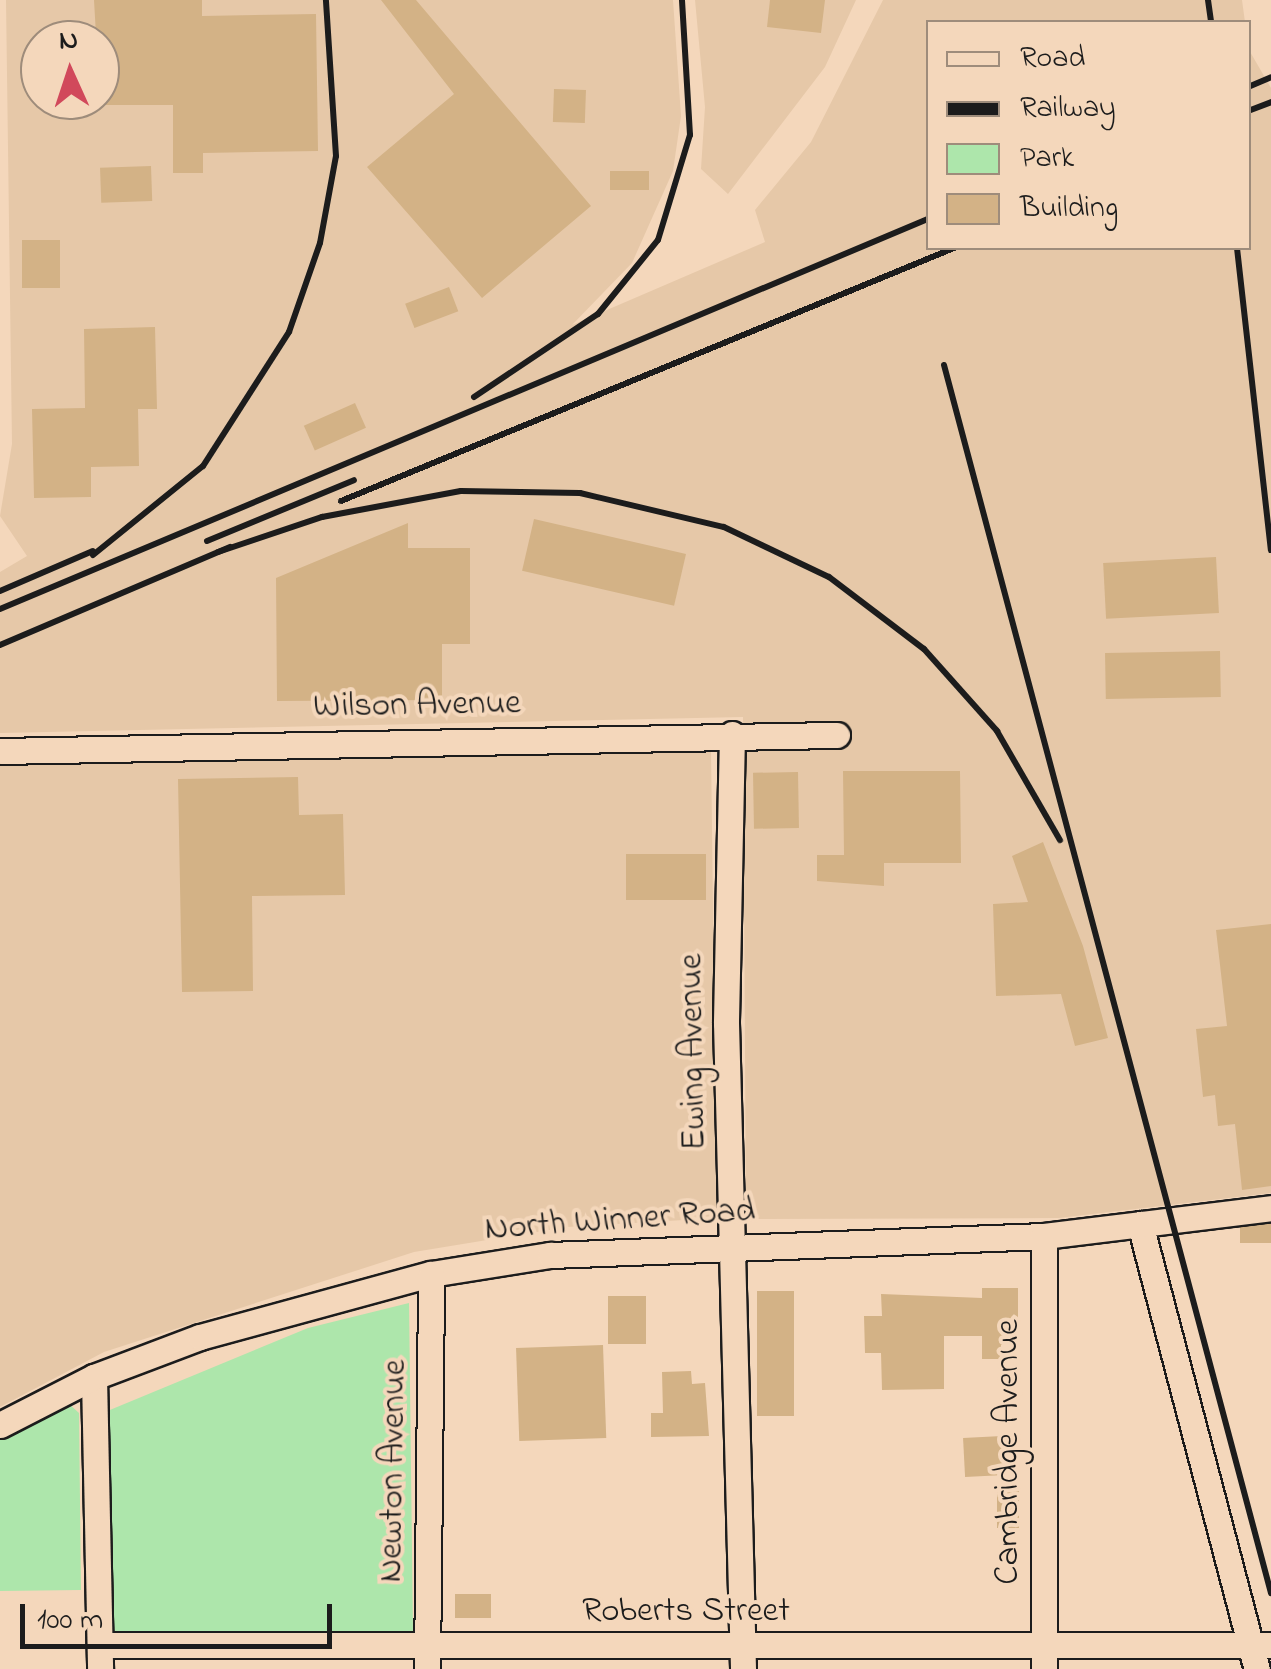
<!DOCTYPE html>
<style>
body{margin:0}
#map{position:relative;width:1271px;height:1669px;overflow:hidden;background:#f4d7bb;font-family:"Indie Flower",sans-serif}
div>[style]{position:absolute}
.built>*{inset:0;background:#e6c8a8}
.green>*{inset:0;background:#ade6ab}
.building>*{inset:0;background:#d3b286;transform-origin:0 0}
.roads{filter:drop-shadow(2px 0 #1c1c1c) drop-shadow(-2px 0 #1c1c1c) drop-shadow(0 2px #1c1c1c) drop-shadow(0 -2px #1c1c1c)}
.minor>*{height:25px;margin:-12.5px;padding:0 12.5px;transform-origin:12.5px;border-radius:12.5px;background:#f4d7bb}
.rail>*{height:6px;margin:-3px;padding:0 3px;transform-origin:3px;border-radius:3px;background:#1c1c1c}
span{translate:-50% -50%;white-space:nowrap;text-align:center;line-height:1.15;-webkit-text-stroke:8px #f4d7bb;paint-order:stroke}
.street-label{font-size:35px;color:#1c1c1c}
.legend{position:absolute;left:926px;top:20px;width:325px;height:230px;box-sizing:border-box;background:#f4d7bb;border:2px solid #9e8c7b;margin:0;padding:12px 18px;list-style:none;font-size:30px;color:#1c1c1c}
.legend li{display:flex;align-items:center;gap:20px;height:50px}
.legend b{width:50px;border:2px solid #9e8c7b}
.north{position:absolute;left:20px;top:20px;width:100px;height:100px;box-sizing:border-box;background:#f4d7bb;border:2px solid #9e8c7b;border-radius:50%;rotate:357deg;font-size:28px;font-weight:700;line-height:40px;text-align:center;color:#1c1c1c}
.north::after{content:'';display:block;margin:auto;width:35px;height:45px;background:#d1495b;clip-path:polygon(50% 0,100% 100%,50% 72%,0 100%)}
.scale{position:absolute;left:20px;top:1604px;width:312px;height:45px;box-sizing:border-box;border:5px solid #1c1c1c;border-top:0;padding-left:12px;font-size:30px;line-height:35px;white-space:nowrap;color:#1c1c1c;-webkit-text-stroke:8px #f4d7bb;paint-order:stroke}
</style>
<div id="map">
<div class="built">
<i style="clip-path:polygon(evenodd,6px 0,673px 0,681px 116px,673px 171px,632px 263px,572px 325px,765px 242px,755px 210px,811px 142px,883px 0,1242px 0,1245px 22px,928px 22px,928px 248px,1248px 248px,1249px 50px,1271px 88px,1271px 1193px,1059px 1218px,746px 1219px,743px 717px,0 733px,0 572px,27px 556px,0 516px,12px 444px,6px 0,40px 40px,100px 40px,100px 100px,40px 100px,40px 40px)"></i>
<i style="clip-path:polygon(695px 0,856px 0,825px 67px,728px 194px,701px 169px,705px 107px)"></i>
<i style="clip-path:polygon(711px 750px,717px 1218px,567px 1227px,414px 1252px,104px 1352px,0 1407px,0 760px)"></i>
</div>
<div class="green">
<i style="clip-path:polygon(409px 1303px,413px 1633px,109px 1634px,105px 1412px,308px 1328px)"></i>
<i style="clip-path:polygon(68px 1403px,79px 1413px,81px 1590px,0 1591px,0 1440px)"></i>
</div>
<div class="building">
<i style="clip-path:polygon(94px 0,202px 0,202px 16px,316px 14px,318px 151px,203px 153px,203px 173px,173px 173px,173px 105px,100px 105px)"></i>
<i style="clip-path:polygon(381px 0,416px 0,591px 206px,482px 298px,367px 167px,454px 94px)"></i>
<i style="clip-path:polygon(770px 0,825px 0,821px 33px,767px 27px)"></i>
<i style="left:554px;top:89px;width:32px;height:33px;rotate:2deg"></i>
<i style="left:151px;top:166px;width:35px;height:51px;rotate:88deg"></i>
<i style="left:649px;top:171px;width:19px;height:39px;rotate:90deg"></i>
<i style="left:22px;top:240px;width:38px;height:48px"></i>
<i style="left:449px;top:287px;width:26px;height:47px;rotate:69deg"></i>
<i style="clip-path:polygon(155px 327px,157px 409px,138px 409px,139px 466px,91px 467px,91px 497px,34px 498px,32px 409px,85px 408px,84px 329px)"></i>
<i style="left:355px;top:403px;width:27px;height:56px;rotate:66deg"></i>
<i style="left:534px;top:519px;width:156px;height:53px;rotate:13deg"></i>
<i style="clip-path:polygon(408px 523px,408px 548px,470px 548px,470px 644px,442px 644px,442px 700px,277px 701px,276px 578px)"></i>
<i style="left:1216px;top:557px;width:56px;height:113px;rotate:87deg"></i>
<i style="left:1220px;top:651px;width:46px;height:115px;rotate:89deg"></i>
<i style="clip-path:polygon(843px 771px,960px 771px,961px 863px,884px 863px,884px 886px,817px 881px,817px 855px,844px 855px)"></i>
<i style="left:798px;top:772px;width:56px;height:45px;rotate:89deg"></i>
<i style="clip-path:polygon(298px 777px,299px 815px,343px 814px,345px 895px,252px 896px,253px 991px,182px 992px,178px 779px)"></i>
<i style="clip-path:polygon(1043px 842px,1083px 946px,1108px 1038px,1075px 1046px,1061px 994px,996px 996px,993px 904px,1028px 902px,1012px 856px)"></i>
<i style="left:706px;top:854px;width:46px;height:80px;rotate:90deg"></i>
<i style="clip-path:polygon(1271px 924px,1271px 1186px,1242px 1190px,1235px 1124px,1218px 1126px,1215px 1095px,1203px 1097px,1196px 1029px,1227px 1026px,1216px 930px)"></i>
<i style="left:1271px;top:1224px;width:19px;height:31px;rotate:90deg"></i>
<i style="clip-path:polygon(982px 1288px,1018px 1288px,1018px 1345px,1001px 1345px,1001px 1359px,982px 1359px,982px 1336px,944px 1336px,944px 1389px,882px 1390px,881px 1353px,865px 1353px,864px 1316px,882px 1316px,881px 1294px,982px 1298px)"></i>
<i style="left:757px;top:1291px;width:37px;height:125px"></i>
<i style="left:608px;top:1296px;width:38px;height:48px"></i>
<i style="left:603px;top:1345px;width:93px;height:87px;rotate:88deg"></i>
<i style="clip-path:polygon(691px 1371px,692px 1384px,705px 1383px,709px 1436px,651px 1437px,651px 1413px,663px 1413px,662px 1372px)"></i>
<i style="left:1002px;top:1436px;width:39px;height:39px;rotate:87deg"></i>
<i style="left:997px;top:1491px;width:22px;height:37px"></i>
<i style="left:455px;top:1594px;width:36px;height:24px"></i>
</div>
<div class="roads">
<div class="minor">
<i style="left:732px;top:734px;width:289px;rotate:91.2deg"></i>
<i style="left:726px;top:1023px;width:646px;rotate:88.49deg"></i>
<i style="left:0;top:751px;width:837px;rotate:-1.1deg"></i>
<i style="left:1140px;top:1224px;width:460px;rotate:75.3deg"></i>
<i style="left:94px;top:1377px;width:292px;rotate:88.8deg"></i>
<i style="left:0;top:1425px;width:106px;rotate:-27.1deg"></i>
<i style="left:94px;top:1377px;width:113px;rotate:-20.7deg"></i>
<i style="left:200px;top:1337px;width:239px;rotate:-15.3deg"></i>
<i style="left:431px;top:1274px;width:121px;rotate:-9.1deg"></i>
<i style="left:550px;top:1255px;width:494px;rotate:-2.2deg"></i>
<i style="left:1044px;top:1236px;width:229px;rotate:-7deg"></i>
<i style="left:100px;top:1645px;width:1171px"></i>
<i style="left:427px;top:1669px;width:395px;rotate:-89.4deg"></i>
<i style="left:1044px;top:1669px;width:433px;rotate:-90deg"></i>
</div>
</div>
<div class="rail">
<i style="left:1208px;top:0;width:22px;rotate:82deg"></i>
<i style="left:1248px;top:87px;width:25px;rotate:-23deg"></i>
<i style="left:1248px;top:111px;width:25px;rotate:-21deg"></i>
<i style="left:1237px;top:248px;width:304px;rotate:83.6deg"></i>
<i style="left:944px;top:365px;width:1271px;rotate:75.09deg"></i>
<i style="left:474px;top:397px;width:149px;rotate:-33.8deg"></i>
<i style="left:598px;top:314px;width:95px;rotate:-51deg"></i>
<i style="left:658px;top:240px;width:110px;rotate:-73.1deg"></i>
<i style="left:690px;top:135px;width:135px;rotate:-93.4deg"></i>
<i style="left:341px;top:501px;width:663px;rotate:-22.43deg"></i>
<i style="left:207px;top:541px;width:159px;rotate:-22.5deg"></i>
<i style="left:218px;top:552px;width:110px;rotate:-18.6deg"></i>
<i style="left:322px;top:517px;width:141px;rotate:-10.6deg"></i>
<i style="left:461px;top:491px;width:119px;rotate:1deg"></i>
<i style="left:580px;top:493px;width:148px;rotate:13.3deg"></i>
<i style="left:724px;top:527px;width:116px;rotate:25.5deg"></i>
<i style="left:829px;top:577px;width:119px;rotate:37.2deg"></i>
<i style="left:924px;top:649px;width:110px;rotate:48.3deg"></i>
<i style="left:997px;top:731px;width:126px;rotate:60deg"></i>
<i style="left:93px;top:555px;width:141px;rotate:-39deg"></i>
<i style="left:203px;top:466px;width:159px;rotate:-57.3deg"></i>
<i style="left:289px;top:332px;width:94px;rotate:-70.8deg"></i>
<i style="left:320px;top:243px;width:88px;rotate:-79.6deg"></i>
<i style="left:336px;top:156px;width:156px;rotate:-93.7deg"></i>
<i style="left:0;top:591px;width:101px;rotate:-23.3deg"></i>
<i style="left:0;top:609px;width:1007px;rotate:-22.8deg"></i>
<i style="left:0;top:645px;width:250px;rotate:-23.1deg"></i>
</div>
<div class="street-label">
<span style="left:417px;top:706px;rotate:-1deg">Wilson Avenue</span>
<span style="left:694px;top:1052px;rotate:-91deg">Ewing Avenue</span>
<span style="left:620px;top:1221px;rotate:-4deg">North Winner Road</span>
<span style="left:1009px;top:1452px;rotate:-90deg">Cambridge Avenue</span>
<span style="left:394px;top:1471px;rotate:-89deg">Newton Avenue</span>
<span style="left:686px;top:1612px">Roberts Street</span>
</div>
<ul class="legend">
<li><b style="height:12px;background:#f4d7bb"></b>Road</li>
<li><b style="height:12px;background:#1c1c1c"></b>Railway</li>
<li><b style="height:28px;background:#ade6ab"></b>Park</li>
<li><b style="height:28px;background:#d3b286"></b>Building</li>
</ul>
<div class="north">N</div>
<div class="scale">100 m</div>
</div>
